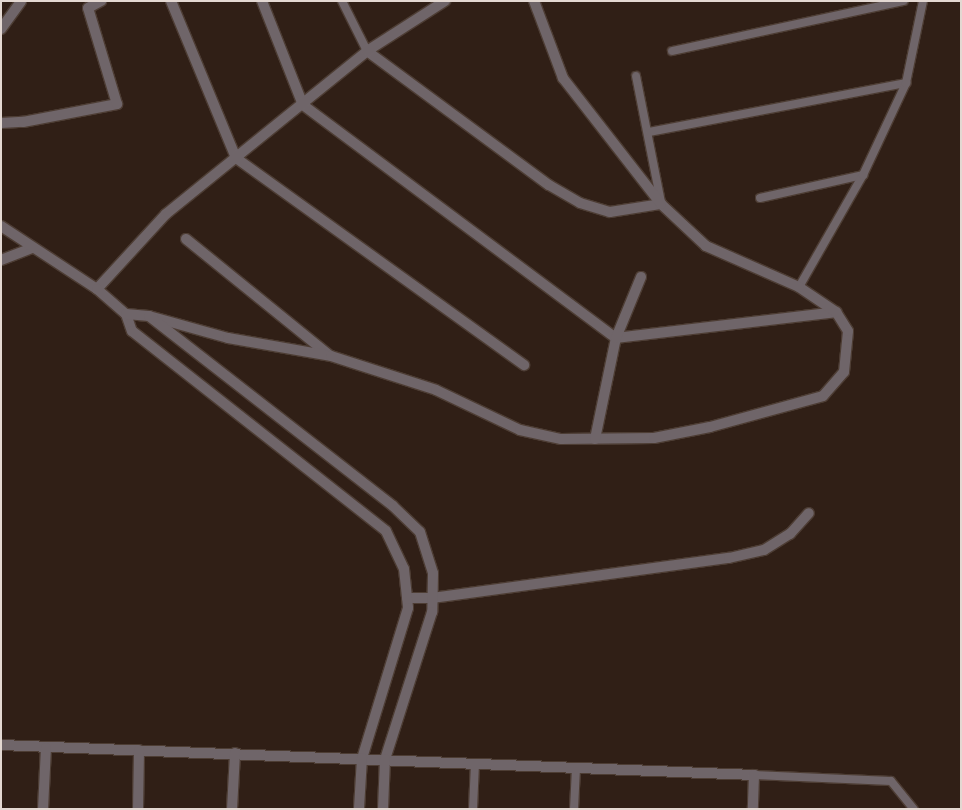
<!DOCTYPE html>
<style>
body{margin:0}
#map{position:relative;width:962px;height:810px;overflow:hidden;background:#301f16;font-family:Roboto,sans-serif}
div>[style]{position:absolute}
.roads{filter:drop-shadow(1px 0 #4d3d34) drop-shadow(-1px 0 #4d3d34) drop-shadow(0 1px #4d3d34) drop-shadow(0 -1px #4d3d34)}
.service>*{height:8px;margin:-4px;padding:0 4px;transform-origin:4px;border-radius:4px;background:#6f6569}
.minor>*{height:10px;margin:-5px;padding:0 5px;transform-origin:5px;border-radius:5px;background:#6f6569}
.tertiary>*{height:10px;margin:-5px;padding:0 5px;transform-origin:5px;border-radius:5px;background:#6f6569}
span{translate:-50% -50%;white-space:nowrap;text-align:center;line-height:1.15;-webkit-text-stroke:5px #26160d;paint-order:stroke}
.frame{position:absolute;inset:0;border:2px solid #e3d8d2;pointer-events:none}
</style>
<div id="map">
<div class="roads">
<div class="service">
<i style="left:342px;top:1px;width:56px;rotate:63.4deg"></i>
<i style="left:672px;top:51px;width:237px;rotate:-12.2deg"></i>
<i style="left:636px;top:76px;width:128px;rotate:78.8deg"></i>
<i style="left:649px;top:132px;width:262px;rotate:-10.8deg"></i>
<i style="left:760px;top:198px;width:106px;rotate:-12.6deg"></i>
<i style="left:799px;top:287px;width:129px;rotate:-60.3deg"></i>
<i style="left:863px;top:175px;width:102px;rotate:-64.9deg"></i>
<i style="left:906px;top:83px;width:84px;rotate:-78.3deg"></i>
<i style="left:754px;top:775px;width:137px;rotate:2.5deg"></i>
<i style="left:891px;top:781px;width:36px;rotate:51deg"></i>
<i style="left:473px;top:809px;width:46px;rotate:-87.5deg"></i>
<i style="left:574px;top:809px;width:41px;rotate:-87.2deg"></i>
</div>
<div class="minor">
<i style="left:171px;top:1px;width:170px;rotate:67.5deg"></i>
<i style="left:236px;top:158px;width:355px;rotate:35.7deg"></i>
<i style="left:262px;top:1px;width:112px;rotate:68.5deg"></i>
<i style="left:303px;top:105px;width:390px;rotate:36.7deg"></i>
<i style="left:616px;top:338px;width:222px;rotate:-6.7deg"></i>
<i style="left:1px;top:29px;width:34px;rotate:-54deg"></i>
<i style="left:367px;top:51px;width:226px;rotate:36.4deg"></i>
<i style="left:549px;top:185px;width:36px;rotate:30deg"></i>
<i style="left:580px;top:203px;width:31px;rotate:17deg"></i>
<i style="left:610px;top:212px;width:52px;rotate:-8.9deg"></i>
<i style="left:1px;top:123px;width:22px;rotate:-3deg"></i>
<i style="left:23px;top:122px;width:96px;rotate:-10.8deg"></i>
<i style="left:117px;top:104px;width:100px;rotate:-106.8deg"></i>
<i style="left:88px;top:8px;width:15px;rotate:-28deg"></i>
<i style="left:186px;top:239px;width:184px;rotate:39deg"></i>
<i style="left:1px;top:260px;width:33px;rotate:-21deg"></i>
<i style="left:97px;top:289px;width:102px;rotate:-47.4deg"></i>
<i style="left:166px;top:214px;width:259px;rotate:-39deg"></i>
<i style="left:367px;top:51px;width:93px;rotate:-32.7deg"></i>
<i style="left:149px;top:316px;width:82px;rotate:15.6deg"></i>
<i style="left:228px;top:338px;width:105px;rotate:9.9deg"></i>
<i style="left:331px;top:356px;width:110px;rotate:17.9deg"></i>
<i style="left:436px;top:390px;width:93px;rotate:25.5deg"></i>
<i style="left:520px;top:430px;width:42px;rotate:12.4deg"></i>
<i style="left:561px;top:439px;width:93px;rotate:-0.6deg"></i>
<i style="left:654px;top:438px;width:57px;rotate:-11.1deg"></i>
<i style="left:710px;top:427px;width:117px;rotate:-15.3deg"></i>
<i style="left:823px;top:396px;width:32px;rotate:-49deg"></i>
<i style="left:844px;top:372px;width:41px;rotate:-84.4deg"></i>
<i style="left:848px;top:331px;width:22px;rotate:-122deg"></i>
<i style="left:836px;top:312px;width:45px;rotate:-146deg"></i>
<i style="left:799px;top:287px;width:102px;rotate:-156.2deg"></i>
<i style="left:706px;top:246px;width:62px;rotate:-137deg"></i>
<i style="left:661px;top:204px;width:160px;rotate:-127.9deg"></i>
<i style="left:563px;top:78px;width:82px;rotate:-110.6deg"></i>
<i style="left:595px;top:439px;width:103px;rotate:-78.3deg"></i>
<i style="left:616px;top:338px;width:66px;rotate:-67.7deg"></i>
<i style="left:407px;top:598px;width:25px"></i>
<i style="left:432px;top:598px;width:300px;rotate:-7.7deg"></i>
<i style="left:729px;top:558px;width:36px;rotate:-13deg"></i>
<i style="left:764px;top:550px;width:31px;rotate:-32deg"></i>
<i style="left:790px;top:534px;width:28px;rotate:-48deg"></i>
<i style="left:1px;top:745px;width:754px;rotate:2.28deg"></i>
<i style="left:754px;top:775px;width:34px;rotate:92deg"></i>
<i style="left:43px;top:809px;width:61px;rotate:-87.2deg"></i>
<i style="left:138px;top:809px;width:59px;rotate:-89deg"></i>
<i style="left:232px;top:809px;width:56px;rotate:-86.9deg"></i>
</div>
<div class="tertiary">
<i style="left:1px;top:226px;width:115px;rotate:33.3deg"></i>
<i style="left:97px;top:289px;width:38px;rotate:41deg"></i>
<i style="left:126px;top:314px;width:18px;rotate:71deg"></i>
<i style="left:132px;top:331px;width:323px;rotate:38.2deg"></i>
<i style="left:386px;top:531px;width:42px;rotate:64.7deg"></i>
<i style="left:404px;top:569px;width:39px;rotate:84deg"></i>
<i style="left:408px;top:608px;width:157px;rotate:107deg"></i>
<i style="left:362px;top:758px;width:51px;rotate:93.4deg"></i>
<i style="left:126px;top:314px;width:23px;rotate:5deg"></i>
<i style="left:149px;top:316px;width:309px;rotate:37.9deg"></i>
<i style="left:393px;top:506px;width:37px;rotate:44deg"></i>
<i style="left:420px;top:532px;width:43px;rotate:72.4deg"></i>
<i style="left:433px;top:573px;width:39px;rotate:91deg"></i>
<i style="left:432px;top:612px;width:154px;rotate:107.7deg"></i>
<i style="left:385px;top:759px;width:50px;rotate:92.3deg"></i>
</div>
</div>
<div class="frame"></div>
</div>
